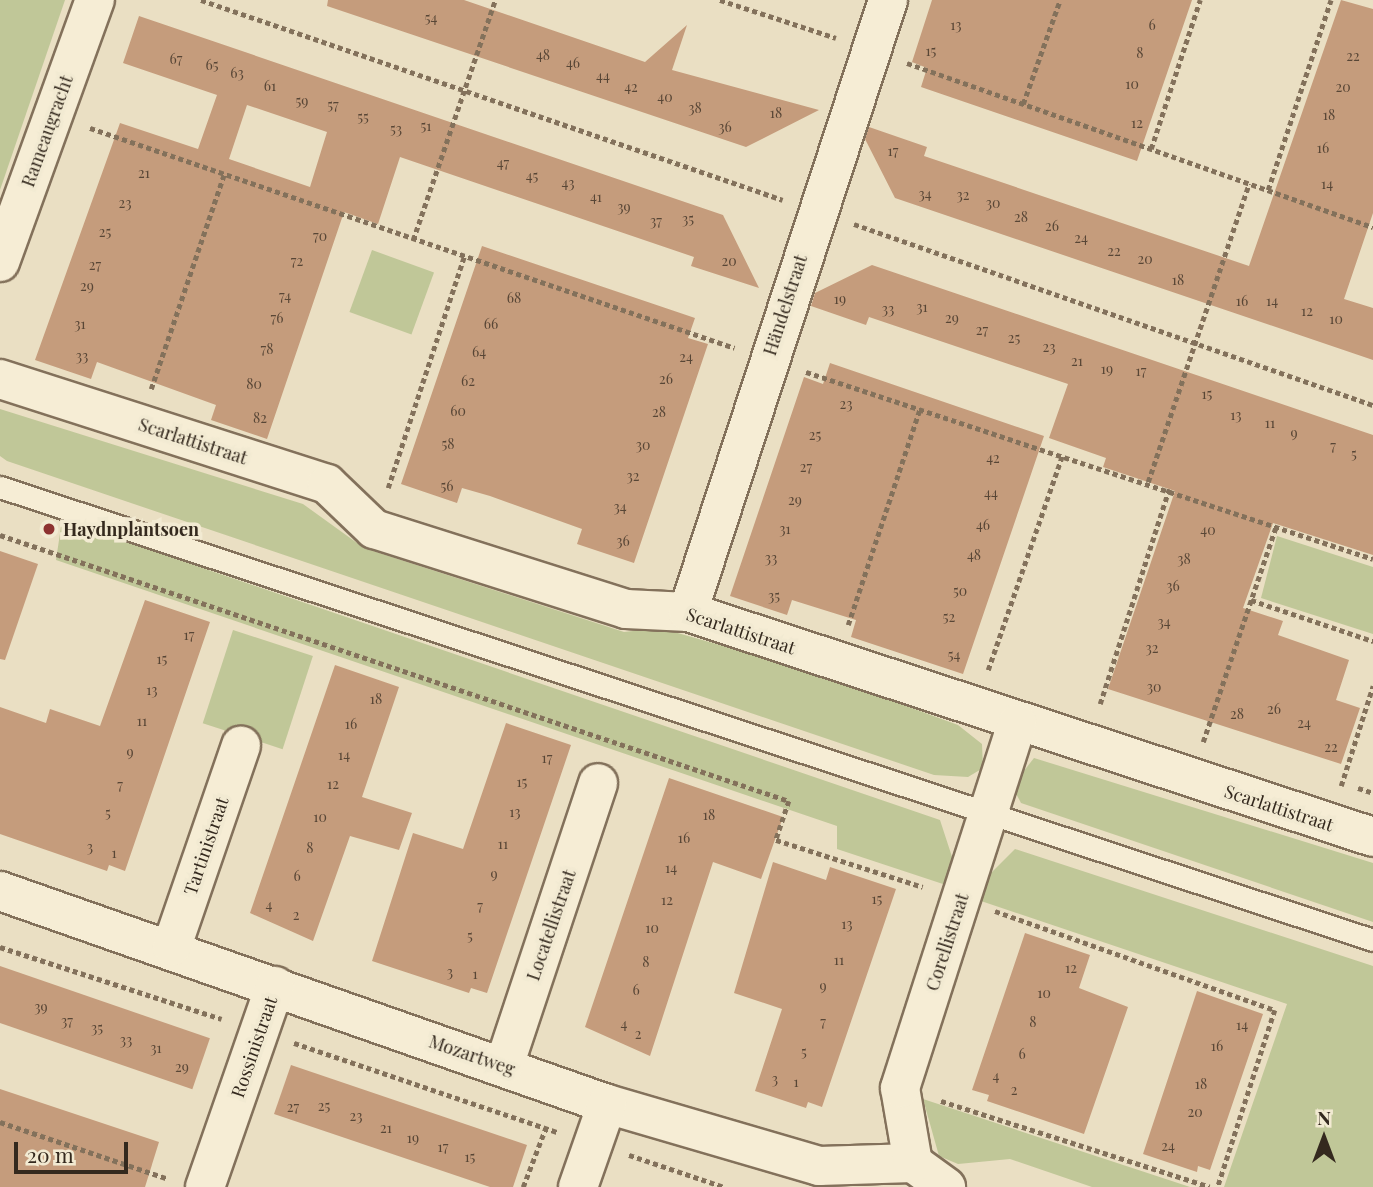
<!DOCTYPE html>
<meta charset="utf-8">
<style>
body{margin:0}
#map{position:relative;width:1373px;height:1187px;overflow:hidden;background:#eadfc3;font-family:"Playfair Display",serif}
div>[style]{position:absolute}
.green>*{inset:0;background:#c0c798;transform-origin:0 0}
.building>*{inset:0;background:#c59c7c;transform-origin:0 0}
.path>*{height:4.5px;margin-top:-2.25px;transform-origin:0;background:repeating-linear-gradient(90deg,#83715b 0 5px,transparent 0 8.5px)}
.roads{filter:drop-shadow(2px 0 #83715b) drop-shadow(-2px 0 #83715b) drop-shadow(0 2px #83715b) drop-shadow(0 -2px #83715b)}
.lane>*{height:21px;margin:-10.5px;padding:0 10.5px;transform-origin:10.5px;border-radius:10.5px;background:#f6edd5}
.street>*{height:38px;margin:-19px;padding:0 19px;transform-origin:19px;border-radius:19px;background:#f6edd5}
.dots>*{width:19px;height:19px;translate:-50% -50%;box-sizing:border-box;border:4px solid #f2ead2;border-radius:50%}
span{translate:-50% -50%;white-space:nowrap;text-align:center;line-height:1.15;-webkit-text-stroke:7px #f2ead2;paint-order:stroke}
.number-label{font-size:14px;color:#584636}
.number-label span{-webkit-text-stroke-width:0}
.street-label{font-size:18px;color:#34291e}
.poi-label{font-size:18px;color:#34291e;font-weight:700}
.left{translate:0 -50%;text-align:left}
.north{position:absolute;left:1289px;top:1103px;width:70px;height:70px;-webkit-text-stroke:5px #f2ead2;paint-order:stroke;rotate:0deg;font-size:19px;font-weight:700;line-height:28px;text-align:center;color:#34291e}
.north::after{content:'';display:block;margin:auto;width:24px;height:32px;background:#34291e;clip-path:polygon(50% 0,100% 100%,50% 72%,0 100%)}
.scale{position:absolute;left:14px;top:1142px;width:114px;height:32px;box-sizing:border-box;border:4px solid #34291e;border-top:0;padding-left:9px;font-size:21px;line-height:24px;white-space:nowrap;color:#34291e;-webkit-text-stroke:5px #f2ead2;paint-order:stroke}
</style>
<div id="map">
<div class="green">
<i style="clip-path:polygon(0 0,65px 0,0 190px)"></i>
<i style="left:372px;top:250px;width:66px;height:66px;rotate:20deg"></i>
<i style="clip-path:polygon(0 409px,303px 504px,364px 548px,624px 632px,660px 628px,811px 671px,958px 725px,982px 744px,983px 768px,968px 777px,934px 775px,7px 461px,0 456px)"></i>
<i style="clip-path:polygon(62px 520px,940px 820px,955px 866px,949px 886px,837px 849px,837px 826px,56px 560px)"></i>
<i style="clip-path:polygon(1277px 536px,1373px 567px,1373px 634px,1261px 598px)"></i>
<i style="left:233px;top:630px;width:84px;height:98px;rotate:18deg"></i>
<i style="clip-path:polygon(1034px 758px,1373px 863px,1373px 922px,1021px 803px,1012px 786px)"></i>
<i style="clip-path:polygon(1015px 849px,1373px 966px,1373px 1187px,1224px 1187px,1287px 1004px,981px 901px,989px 875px)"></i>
<i style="clip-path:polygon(923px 1099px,1184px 1185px,1190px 1187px,1092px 1187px,1010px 1159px,958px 1164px,939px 1156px)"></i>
</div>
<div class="building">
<i style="clip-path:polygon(328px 0,464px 0,645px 62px,687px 25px,672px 70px,819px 110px,746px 147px,327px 6px)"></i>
<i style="clip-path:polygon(932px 0,1192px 0,1137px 161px,921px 87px,927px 68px,912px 62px)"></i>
<i style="clip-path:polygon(1341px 0,1373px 9px,1373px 213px,1344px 299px,1373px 308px,1373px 360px,895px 198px,865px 139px,869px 127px,927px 147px,924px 156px,1249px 266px)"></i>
<i style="clip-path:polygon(evenodd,139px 16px,723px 215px,759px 288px,691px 266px,694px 257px,400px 157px,378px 224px,344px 212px,267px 439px,211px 420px,216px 405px,97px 362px,91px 379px,35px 360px,120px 123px,198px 149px,217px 95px,123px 63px,139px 16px,247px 105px,327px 132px,310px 187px,229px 159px,247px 105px)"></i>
<i style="clip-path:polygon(482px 246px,695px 318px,688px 338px,708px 344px,634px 563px,577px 544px,582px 529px,490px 496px,462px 488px,457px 503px,401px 484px)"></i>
<i style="clip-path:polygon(872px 265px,1373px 435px,1373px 555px,1273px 523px,1243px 608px,1283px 621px,1278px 635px,1349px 660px,1336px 700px,1360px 708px,1341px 764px,1108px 689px,1175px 491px,1103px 467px,1106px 458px,1049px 438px,1068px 384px,869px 317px,866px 325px,811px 306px,815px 293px)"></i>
<i style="clip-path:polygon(830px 363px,1044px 436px,963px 674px,851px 637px,856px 620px,792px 600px,787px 615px,730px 596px,804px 377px,823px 384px)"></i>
<i style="clip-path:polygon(0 551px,38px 564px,5px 660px,0 659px)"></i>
<i style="clip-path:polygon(145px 600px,210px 622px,125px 871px,109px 865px,107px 871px,0 834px,0 707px,46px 723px,50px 709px,100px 726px)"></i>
<i style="clip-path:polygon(335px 665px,399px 687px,362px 797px,412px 813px,399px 850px,350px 836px,313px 941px,250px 913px)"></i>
<i style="clip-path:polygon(506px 723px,571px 745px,487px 993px,471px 988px,469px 993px,372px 961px,413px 833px,463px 849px)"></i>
<i style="clip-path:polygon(669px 778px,783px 817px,761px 879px,713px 862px,650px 1056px,585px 1027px)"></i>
<i style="clip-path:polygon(773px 862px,826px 880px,830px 867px,896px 889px,822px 1107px,808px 1102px,806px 1108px,755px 1091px,782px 1009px,734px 993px)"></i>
<i style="clip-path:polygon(1025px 933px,1090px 955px,1079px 988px,1128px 1007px,1084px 1134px,987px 1101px,989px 1095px,972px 1090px)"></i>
<i style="left:0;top:966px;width:222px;height:54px;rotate:19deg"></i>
<i style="clip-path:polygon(1197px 991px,1263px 1014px,1210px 1170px,1198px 1166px,1197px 1172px,1143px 1154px)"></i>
<i style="clip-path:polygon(291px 1065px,527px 1145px,513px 1187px,490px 1187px,274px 1114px)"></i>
<i style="clip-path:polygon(0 1089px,159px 1142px,145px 1187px,0 1187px)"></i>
</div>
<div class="path">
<i style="left:201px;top:0;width:615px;rotate:18.96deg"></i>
<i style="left:720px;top:0;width:122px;rotate:18.1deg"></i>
<i style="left:907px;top:63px;width:494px;rotate:19.4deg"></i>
<i style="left:1023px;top:104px;width:110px;rotate:-70.4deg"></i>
<i style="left:90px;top:128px;width:681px;rotate:18.83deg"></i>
<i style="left:1151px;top:149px;width:157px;rotate:-71.8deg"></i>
<i style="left:1268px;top:190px;width:200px;rotate:-71.7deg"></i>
<i style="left:854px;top:224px;width:550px;rotate:19.23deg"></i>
<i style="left:413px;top:240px;width:254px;rotate:-71.1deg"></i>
<i style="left:806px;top:372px;width:597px;rotate:18.25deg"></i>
<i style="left:151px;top:389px;width:226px;rotate:-71.2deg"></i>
<i style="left:1148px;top:482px;width:315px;rotate:-71.3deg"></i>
<i style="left:388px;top:488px;width:243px;rotate:-71.8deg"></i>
<i style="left:0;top:535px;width:833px;rotate:18.63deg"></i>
<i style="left:789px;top:801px;width:41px;rotate:108.4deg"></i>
<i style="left:776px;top:840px;width:154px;rotate:17.7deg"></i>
<i style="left:1251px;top:600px;width:129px;rotate:18.6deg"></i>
<i style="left:848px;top:625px;width:228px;rotate:-71.6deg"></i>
<i style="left:988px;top:670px;width:226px;rotate:-70.9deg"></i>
<i style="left:1100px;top:704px;width:226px;rotate:-72.2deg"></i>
<i style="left:1203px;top:742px;width:228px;rotate:-71.3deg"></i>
<i style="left:1341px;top:786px;width:105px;rotate:-72.3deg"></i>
<i style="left:1358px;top:788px;width:16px;rotate:18deg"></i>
<i style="left:995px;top:911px;width:297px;rotate:19.5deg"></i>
<i style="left:1275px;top:1010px;width:186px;rotate:107.9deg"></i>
<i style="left:0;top:947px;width:233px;rotate:18deg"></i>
<i style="left:294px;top:1043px;width:278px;rotate:18.7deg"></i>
<i style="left:941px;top:1101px;width:282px;rotate:17.7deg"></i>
<i style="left:0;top:1122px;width:177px;rotate:18.7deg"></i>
<i style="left:629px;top:1155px;width:100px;rotate:18.6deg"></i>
<i style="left:523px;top:1187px;width:64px;rotate:-69deg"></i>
</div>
<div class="roads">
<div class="lane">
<i style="left:0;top:487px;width:1446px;rotate:18.26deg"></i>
</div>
<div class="street">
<i style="left:0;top:262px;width:279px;rotate:-70.1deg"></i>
<i style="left:0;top:379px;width:343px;rotate:17.8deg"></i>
<i style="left:327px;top:484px;width:65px;rotate:43.8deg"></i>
<i style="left:374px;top:529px;width:264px;rotate:17.6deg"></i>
<i style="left:626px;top:609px;width:62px;rotate:2.8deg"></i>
<i style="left:688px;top:612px;width:721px;rotate:18.18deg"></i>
<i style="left:688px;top:612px;width:644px;rotate:-71.9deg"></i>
<i style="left:0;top:891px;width:643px;rotate:19.34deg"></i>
<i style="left:607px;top:1104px;width:221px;rotate:16.3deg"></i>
<i style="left:819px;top:1166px;width:94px;rotate:-1.8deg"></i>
<i style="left:913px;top:1163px;width:41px;rotate:36deg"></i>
<i style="left:172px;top:946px;width:212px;rotate:-71deg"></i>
<i style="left:504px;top:1066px;width:298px;rotate:-71.6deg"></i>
<i style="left:913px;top:1163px;width:76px;rotate:-99.8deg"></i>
<i style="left:900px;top:1088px;width:383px;rotate:-72.2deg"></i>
<i style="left:205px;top:1187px;width:213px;rotate:-70.8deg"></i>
<i style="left:578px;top:1187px;width:88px;rotate:-70.7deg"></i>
</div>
</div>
<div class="dots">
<i style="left:49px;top:529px;background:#8d3230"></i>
</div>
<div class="number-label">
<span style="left:431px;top:18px">54</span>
<span style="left:956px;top:25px">13</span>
<span style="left:1152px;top:25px">6</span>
<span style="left:931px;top:51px">15</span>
<span style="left:1140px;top:53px">8</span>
<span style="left:543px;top:55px">48</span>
<span style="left:1353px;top:56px">22</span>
<span style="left:176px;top:59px">67</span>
<span style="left:573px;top:63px">46</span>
<span style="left:212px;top:65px">65</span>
<span style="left:237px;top:73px">63</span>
<span style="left:603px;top:76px">44</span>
<span style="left:1132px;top:84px">10</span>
<span style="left:270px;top:86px">61</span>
<span style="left:631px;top:87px">42</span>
<span style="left:1343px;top:87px">20</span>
<span style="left:665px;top:97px">40</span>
<span style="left:302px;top:101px">59</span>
<span style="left:333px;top:105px">57</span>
<span style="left:695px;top:108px">38</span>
<span style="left:776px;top:113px">18</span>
<span style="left:1329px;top:115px">18</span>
<span style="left:363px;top:117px">55</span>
<span style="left:1137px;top:123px">12</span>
<span style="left:426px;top:126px">51</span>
<span style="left:725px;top:127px">36</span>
<span style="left:396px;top:129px">53</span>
<span style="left:1323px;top:148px">16</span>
<span style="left:893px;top:151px">17</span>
<span style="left:503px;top:163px">47</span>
<span style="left:144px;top:173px">21</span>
<span style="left:532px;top:176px">45</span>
<span style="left:568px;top:183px">43</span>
<span style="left:1327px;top:184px">14</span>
<span style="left:925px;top:194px">34</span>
<span style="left:963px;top:195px">32</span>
<span style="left:596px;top:197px">41</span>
<span style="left:125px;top:203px">23</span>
<span style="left:993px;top:203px">30</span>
<span style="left:624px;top:207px">39</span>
<span style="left:1021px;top:217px">28</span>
<span style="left:688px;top:219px">35</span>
<span style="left:656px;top:221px">37</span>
<span style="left:1052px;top:226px">26</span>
<span style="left:105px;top:232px">25</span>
<span style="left:320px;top:236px">70</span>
<span style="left:1081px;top:238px">24</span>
<span style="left:1114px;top:251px">22</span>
<span style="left:1145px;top:259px">20</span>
<span style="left:297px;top:261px">72</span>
<span style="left:729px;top:261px">20</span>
<span style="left:95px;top:265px">27</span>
<span style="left:1178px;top:280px">18</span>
<span style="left:87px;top:286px">29</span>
<span style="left:285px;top:296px">74</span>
<span style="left:514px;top:298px">68</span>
<span style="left:840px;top:299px">19</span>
<span style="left:1242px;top:301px">16</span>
<span style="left:1272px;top:301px">14</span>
<span style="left:922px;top:307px">31</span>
<span style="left:888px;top:309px">33</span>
<span style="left:1307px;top:311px">12</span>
<span style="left:277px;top:318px">76</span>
<span style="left:952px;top:318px">29</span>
<span style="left:1336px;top:319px">10</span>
<span style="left:80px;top:324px">31</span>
<span style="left:491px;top:324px">66</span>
<span style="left:982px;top:330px">27</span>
<span style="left:1014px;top:338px">25</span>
<span style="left:1049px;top:347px">23</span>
<span style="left:267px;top:349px">78</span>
<span style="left:479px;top:352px">64</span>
<span style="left:82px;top:356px">33</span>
<span style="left:686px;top:357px">24</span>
<span style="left:1077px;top:361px">21</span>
<span style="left:1107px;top:369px">19</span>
<span style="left:1141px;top:371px">17</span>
<span style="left:666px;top:379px">26</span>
<span style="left:468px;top:381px">62</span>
<span style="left:254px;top:384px">80</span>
<span style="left:1207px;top:394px">15</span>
<span style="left:846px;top:404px">23</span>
<span style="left:458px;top:411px">60</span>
<span style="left:659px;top:412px">28</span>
<span style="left:1236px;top:415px">13</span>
<span style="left:260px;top:418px">82</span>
<span style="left:1270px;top:423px">11</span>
<span style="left:1294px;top:433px">9</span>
<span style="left:815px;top:435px">25</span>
<span style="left:448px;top:444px">58</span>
<span style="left:643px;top:445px">30</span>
<span style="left:1333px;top:446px">7</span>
<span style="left:1354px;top:454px">5</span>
<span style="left:993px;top:458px">42</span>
<span style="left:806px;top:467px">27</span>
<span style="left:633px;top:476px">32</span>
<span style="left:447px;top:486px">56</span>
<span style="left:991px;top:493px">44</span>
<span style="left:795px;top:500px">29</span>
<span style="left:620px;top:507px">34</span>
<span style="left:983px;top:525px">46</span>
<span style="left:785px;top:529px">31</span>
<span style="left:1208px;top:530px">40</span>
<span style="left:623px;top:541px">36</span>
<span style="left:974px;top:555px">48</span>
<span style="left:771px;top:558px">33</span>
<span style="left:1184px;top:559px">38</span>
<span style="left:1173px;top:586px">36</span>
<span style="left:960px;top:591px">50</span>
<span style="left:774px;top:596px">35</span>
<span style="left:949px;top:617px">52</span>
<span style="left:1164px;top:622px">34</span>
<span style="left:189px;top:635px">17</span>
<span style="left:1152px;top:648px">32</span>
<span style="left:954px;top:655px">54</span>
<span style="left:162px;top:659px">15</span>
<span style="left:1154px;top:687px">30</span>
<span style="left:152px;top:690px">13</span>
<span style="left:376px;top:699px">18</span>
<span style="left:1274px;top:709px">26</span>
<span style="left:1237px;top:714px">28</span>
<span style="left:142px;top:721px">11</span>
<span style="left:1304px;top:723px">24</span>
<span style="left:351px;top:724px">16</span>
<span style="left:1331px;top:747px">22</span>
<span style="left:130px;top:752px">9</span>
<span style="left:344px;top:755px">14</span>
<span style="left:547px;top:758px">17</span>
<span style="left:522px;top:782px">15</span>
<span style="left:333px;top:784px">12</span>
<span style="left:120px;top:785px">7</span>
<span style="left:515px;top:812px">13</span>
<span style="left:108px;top:813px">5</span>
<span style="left:709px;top:815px">18</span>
<span style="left:320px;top:817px">10</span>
<span style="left:684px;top:838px">16</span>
<span style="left:503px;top:844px">11</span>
<span style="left:90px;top:847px">3</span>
<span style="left:310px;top:848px">8</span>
<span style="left:114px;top:853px">1</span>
<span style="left:671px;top:868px">14</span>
<span style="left:494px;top:874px">9</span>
<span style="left:297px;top:876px">6</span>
<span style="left:877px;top:899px">15</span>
<span style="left:667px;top:900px">12</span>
<span style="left:269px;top:905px">4</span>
<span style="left:480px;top:906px">7</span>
<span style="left:296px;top:915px">2</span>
<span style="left:847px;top:924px">13</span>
<span style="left:652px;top:928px">10</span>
<span style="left:470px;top:936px">5</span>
<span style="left:839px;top:960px">11</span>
<span style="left:646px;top:962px">8</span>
<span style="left:1071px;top:968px">12</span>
<span style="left:450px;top:972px">3</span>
<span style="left:475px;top:974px">1</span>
<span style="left:823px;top:986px">9</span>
<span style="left:636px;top:990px">6</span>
<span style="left:1044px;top:993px">10</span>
<span style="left:41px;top:1007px">39</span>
<span style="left:67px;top:1021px">37</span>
<span style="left:823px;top:1022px">7</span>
<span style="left:1033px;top:1022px">8</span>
<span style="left:624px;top:1024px">4</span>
<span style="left:1242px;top:1025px">14</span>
<span style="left:97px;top:1028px">35</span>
<span style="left:638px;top:1034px">2</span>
<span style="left:126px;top:1040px">33</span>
<span style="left:1217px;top:1046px">16</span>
<span style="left:156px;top:1048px">31</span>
<span style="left:804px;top:1052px">5</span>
<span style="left:1022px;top:1054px">6</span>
<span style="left:182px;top:1067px">29</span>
<span style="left:996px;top:1076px">4</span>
<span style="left:775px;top:1079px">3</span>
<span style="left:796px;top:1082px">1</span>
<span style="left:1201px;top:1084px">18</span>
<span style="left:1014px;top:1090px">2</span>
<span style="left:324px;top:1106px">25</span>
<span style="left:293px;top:1107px">27</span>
<span style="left:1195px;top:1112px">20</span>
<span style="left:356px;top:1116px">23</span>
<span style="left:386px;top:1128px">21</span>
<span style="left:413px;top:1138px">19</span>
<span style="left:1168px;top:1146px">24</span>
<span style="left:443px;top:1147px">17</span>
<span style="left:470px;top:1157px">15</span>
</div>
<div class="street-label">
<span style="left:47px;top:131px;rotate:-70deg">Rameaugracht</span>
<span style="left:785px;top:305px;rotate:-72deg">Händelstraat</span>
<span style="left:193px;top:441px;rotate:18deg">Scarlattistraat</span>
<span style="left:741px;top:631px;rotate:18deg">Scarlattistraat</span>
<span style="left:1279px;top:808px;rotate:18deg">Scarlattistraat</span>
<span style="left:206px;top:846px;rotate:-71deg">Tartinistraat</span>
<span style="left:551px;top:925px;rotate:-71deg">Locatellistraat</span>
<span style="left:947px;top:942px;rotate:-72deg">Corellistraat</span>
<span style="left:254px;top:1047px;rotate:-71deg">Rossinistraat</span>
<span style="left:472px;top:1055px;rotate:19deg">Mozartweg</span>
</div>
<div class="poi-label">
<span class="left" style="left:63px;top:529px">Haydnplantsoen</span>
</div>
<div class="north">N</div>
<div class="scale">20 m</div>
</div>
